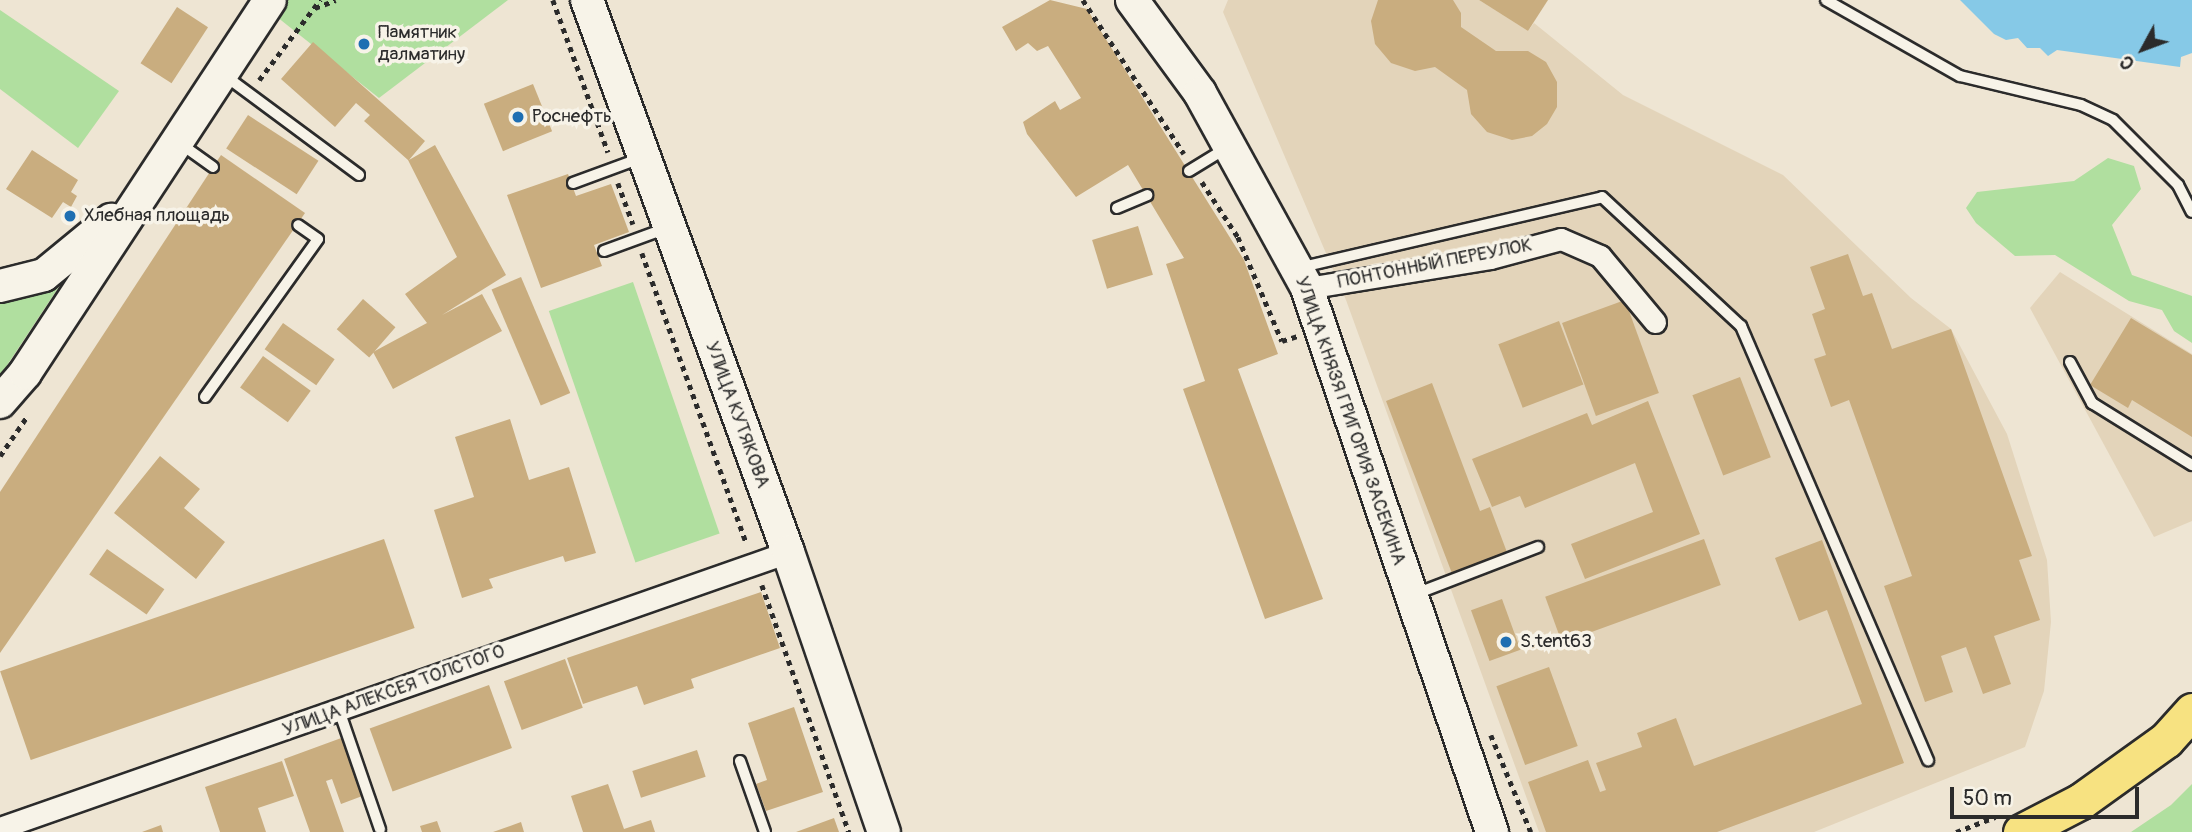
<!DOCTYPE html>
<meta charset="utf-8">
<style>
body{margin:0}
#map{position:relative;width:2192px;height:832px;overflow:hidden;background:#eee5d3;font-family:Pangolin,sans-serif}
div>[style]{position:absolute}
.built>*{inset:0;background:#e3d4ba}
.green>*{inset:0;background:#b0df9f;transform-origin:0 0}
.water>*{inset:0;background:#86c9e7}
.building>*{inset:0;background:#c9ad7f;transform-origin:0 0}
.path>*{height:4.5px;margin-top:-2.25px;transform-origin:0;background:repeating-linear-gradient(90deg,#2b2b2b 0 5px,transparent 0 10px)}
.roads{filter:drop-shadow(2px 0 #2b2b2b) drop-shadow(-2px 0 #2b2b2b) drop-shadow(0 2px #2b2b2b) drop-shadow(0 -2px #2b2b2b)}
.lane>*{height:10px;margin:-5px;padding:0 5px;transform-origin:5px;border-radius:5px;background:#f7f3e8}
.street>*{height:21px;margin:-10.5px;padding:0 10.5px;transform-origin:10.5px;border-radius:10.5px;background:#f7f3e8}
.secondary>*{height:32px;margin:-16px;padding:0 16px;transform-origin:16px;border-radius:16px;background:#f7f3e8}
.primary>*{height:35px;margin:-17.5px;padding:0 17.5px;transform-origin:17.5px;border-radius:17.5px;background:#f7e281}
.dots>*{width:19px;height:19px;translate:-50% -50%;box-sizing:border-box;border:4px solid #f7f3e8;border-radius:50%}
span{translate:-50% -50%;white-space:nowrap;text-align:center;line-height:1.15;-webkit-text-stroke:7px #f7f3e8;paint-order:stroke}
.poi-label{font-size:19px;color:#2b2b2b}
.left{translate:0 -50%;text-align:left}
.street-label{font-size:19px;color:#2b2b2b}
.north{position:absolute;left:2108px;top:14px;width:70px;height:70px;-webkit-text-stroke:5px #f7f3e8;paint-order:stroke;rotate:229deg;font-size:19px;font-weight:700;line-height:28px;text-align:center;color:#2b2b2b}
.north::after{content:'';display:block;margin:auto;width:24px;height:32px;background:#2b2b2b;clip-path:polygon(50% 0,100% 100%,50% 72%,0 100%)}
.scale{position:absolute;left:1950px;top:787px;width:189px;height:32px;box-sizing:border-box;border:4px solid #2b2b2b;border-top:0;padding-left:9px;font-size:21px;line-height:24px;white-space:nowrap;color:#2b2b2b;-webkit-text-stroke:5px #f7f3e8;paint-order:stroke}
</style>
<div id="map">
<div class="built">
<i style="clip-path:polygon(1228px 0,1479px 0,1528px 31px,1534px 23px,1623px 95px,1783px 175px,1911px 298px,1951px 329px,2007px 434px,2047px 560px,2051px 622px,2044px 691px,2025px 747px,1814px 832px,1539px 832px,1346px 300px,1223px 12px)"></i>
<i style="clip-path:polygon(2060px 272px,2192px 354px,2192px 521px,2154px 537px,2030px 308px)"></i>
</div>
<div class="green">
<i style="clip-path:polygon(287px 0,508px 0,379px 98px,277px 17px)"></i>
<i style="clip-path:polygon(0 10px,119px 91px,78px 148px,0 89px)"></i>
<i style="clip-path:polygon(2108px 158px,2134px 166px,2141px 189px,2112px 225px,2132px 275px,2192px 296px,2192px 343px,2174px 331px,2162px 310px,2129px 301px,2055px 255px,2015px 256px,1976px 223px,1966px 208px,1977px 192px,2074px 181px)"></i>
<i style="clip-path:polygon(62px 282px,0 376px,0 303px,31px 297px)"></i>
<i style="left:633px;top:282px;width:266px;height:89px;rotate:71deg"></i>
<i style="clip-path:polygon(2192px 784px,2192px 832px,2131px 832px,2171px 805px)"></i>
</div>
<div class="water">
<i style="clip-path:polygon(1960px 0,2192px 0,2192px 53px,2181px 57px,2180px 67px,2057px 50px,2048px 56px,2040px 48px,2027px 48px,2018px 38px,2006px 40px,1994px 34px)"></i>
</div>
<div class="building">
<i style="clip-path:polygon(1050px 0,1087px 9px,1244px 260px,1278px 354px,1238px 369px,1323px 599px,1265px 619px,1183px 389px,1205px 381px,1166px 264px,1184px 258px,1128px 165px,1076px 197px,1027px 134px,1023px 122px,1055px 101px,1060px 110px,1081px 98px,1048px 46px,1037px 51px,1028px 43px,1016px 51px,1002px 27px)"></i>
<i style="clip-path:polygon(1453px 0,1461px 13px,1461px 27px,1496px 51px,1528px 51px,1546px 62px,1557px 82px,1557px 107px,1547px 124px,1532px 136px,1512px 140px,1487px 132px,1471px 114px,1467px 90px,1435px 67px,1415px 71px,1391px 63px,1375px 44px,1371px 21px,1378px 0)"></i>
<i style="clip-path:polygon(1479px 0,1548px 0,1528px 31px)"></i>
<i style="left:177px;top:7px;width:37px;height:67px;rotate:33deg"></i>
<i style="clip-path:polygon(313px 42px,425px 141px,409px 160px,435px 145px,506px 275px,442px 315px,482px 294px,502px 331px,393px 389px,373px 352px,427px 323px,405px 294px,457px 257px,408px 160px,364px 121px,370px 115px,356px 103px,335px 127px,281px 79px)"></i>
<i style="left:533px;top:84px;width:51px;height:53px;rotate:68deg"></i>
<i style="left:248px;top:115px;width:84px;height:40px;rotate:33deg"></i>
<i style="clip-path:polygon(32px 150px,78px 180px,71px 192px,77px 196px,71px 207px,63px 202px,52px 218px,6px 189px)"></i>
<i style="clip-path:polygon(221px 155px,305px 213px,0 653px,0 492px)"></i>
<i style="clip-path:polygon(568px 174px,576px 196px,611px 184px,629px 232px,594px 245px,602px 266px,541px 288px,507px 195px)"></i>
<i style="left:1138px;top:226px;width:51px;height:48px;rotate:73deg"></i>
<i style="clip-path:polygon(1848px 254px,1863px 296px,1872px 293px,1892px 349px,1951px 329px,2032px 556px,2019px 560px,2040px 620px,1994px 636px,2011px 684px,1983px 694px,1966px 647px,1941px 656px,1953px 692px,1925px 702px,1884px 586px,1912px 576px,1849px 400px,1831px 407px,1814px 359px,1826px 355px,1812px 314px,1825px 309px,1810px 267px)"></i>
<i style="left:521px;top:277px;width:126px;height:32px;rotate:67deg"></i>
<i style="left:363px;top:299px;width:43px;height:40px;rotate:41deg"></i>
<i style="left:1625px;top:300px;width:99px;height:67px;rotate:70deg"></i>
<i style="clip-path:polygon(2131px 318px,2192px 355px,2192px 437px,2132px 400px,2128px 408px,2090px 385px)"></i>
<i style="left:1559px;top:321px;width:68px;height:65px;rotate:69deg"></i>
<i style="left:283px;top:323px;width:63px;height:32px;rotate:35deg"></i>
<i style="left:263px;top:356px;width:59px;height:39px;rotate:36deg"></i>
<i style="left:1740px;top:377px;width:86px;height:51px;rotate:69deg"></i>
<i style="clip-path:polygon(1432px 383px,1480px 511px,1490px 507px,1508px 555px,1453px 576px,1386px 401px)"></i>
<i style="clip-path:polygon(1648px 401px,1700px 534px,1585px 579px,1571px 544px,1653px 512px,1635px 463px,1525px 508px,1520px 496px,1492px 507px,1472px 459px,1587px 413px,1592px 425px)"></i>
<i style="clip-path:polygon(510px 419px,529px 480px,569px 467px,596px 553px,565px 562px,563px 556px,489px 579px,493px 588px,462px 598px,434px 510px,474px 497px,455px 437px)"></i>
<i style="clip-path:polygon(160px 456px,200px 489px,184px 508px,225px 542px,196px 579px,114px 513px)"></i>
<i style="left:384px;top:539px;width:94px;height:406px;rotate:71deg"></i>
<i style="left:1704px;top:539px;width:49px;height:169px;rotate:70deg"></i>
<i style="clip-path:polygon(1822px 540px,1904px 763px,1717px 832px,1546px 832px,1528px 782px,1588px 760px,1600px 792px,1606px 790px,1596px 763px,1642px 747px,1637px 733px,1676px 718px,1694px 766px,1862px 704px,1827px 610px,1799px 621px,1775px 558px)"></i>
<i style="left:107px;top:549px;width:70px;height:31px;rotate:35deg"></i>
<i style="clip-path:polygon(761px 592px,780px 648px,691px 679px,694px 688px,644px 705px,637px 686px,583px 704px,567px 658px)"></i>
<i style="left:1502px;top:599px;width:54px;height:33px;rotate:70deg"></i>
<i style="left:565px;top:659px;width:52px;height:65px;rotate:70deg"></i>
<i style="left:1549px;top:667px;width:84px;height:56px;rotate:70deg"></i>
<i style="left:489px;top:685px;width:67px;height:127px;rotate:70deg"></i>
<i style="clip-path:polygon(794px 707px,823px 792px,766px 811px,756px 784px,767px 780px,748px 723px)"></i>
<i style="clip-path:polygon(344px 737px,365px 795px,341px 804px,332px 779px,326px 781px,344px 832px,310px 832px,284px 759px)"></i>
<i style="left:697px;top:750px;width:28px;height:68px;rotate:72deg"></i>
<i style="clip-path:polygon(282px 761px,294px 796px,258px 808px,266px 832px,220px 832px,205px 787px)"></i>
<i style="clip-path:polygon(608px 784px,624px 829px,651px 820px,655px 832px,583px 832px,571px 796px)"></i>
<i style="clip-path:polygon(834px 818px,839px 832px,796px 832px)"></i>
<i style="clip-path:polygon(437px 821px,441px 832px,422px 832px,420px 826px)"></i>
<i style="clip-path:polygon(521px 822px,524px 832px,493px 832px)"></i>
<i style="clip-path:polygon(161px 825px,163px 832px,142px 832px)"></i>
</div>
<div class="path">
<i style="left:553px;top:0;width:162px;rotate:70.1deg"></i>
<i style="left:1083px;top:0;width:184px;rotate:56.7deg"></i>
<i style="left:315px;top:8px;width:22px;rotate:-21deg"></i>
<i style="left:259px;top:80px;width:101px;rotate:-52.7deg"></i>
<i style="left:1202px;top:182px;width:66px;rotate:56.8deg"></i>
<i style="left:1238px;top:237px;width:113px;rotate:67.1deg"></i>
<i style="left:1282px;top:341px;width:16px;rotate:-18deg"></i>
<i style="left:618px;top:183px;width:44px;rotate:69.9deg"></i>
<i style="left:642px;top:253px;width:309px;rotate:70.2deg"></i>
<i style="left:0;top:456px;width:46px;rotate:-55.6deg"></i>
<i style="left:762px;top:585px;width:262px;rotate:70.6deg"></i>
<i style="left:1491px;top:735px;width:105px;rotate:67.6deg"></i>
<i style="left:1956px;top:832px;width:42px;rotate:-21deg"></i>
</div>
<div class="roads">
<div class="lane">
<i style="left:1826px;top:0;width:154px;rotate:29.6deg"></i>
<i style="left:1960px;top:76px;width:124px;rotate:13.5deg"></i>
<i style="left:2081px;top:105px;width:35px;rotate:25deg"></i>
<i style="left:2113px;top:120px;width:92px;rotate:45deg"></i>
<i style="left:2178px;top:185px;width:30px;rotate:63deg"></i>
<i style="left:224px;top:75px;width:168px;rotate:36.5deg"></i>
<i style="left:178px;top:142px;width:43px;rotate:35.5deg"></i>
<i style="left:1189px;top:171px;width:46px;rotate:-31.6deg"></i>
<i style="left:573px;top:183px;width:72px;rotate:-20.2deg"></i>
<i style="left:1117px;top:208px;width:33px;rotate:-23deg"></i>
<i style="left:604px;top:251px;width:67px;rotate:-20.1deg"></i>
<i style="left:1298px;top:268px;width:312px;rotate:-13.1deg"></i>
<i style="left:1602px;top:197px;width:190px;rotate:42.9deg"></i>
<i style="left:1741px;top:326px;width:473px;rotate:66.7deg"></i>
<i style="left:2070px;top:362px;width:47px;rotate:61.8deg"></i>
<i style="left:2092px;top:403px;width:118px;rotate:31.8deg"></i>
<i style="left:205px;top:397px;width:194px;rotate:-54.4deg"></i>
<i style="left:318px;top:239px;width:24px;rotate:-145deg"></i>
<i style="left:1413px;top:595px;width:134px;rotate:-21deg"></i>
<i style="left:339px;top:710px;width:126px;rotate:71deg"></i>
<i style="left:740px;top:761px;width:75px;rotate:70.6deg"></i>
</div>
<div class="street">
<i style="left:1307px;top:288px;width:185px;rotate:-9.3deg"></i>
<i style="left:1490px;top:258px;width:73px;rotate:-15deg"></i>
<i style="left:1561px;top:239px;width:43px;rotate:23.6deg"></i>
<i style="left:1600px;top:256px;width:86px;rotate:50.2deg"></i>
<i style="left:0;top:828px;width:835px;rotate:-19.3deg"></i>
</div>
<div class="secondary">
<i style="left:587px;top:0;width:587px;rotate:69.99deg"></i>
<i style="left:788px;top:552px;width:296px;rotate:71.1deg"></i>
<i style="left:1132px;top:0;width:115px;rotate:53.8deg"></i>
<i style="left:1200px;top:93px;width:222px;rotate:61.2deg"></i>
<i style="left:1307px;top:288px;width:575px;rotate:71.22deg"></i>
<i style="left:0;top:286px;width:45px;rotate:-14deg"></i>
<i style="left:44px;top:275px;width:87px;rotate:-39.4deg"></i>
<i style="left:0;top:402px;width:38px;rotate:-49deg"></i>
<i style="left:25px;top:373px;width:446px;rotate:-56.7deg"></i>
</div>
<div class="primary">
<i style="left:2021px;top:832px;width:68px;rotate:-27.3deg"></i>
<i style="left:2081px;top:801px;width:105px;rotate:-35.7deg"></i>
<i style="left:2166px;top:740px;width:39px;rotate:-48deg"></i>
</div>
</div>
<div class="dots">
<i style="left:364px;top:44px;background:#1f6fb2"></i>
<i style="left:518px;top:117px;background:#1f6fb2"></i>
<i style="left:70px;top:216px;background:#1f6fb2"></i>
<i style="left:1506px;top:642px;background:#1f6fb2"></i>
</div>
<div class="poi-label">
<span class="left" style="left:378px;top:44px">Памятник<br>далматину</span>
<span class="left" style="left:532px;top:117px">Роснефть</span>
<span class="left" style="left:84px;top:216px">Хлебная площадь</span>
<span class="left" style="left:1520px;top:642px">S.tent63</span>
</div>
<div class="street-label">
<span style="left:1435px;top:264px;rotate:-11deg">ПОНТОННЫЙ ПЕРЕУЛОК</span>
<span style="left:737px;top:415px;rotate:70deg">УЛИЦА КУТЯКОВА</span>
<span style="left:1350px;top:421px;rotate:71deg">УЛИЦА КНЯЗЯ ГРИГОРИЯ ЗАСЕКИНА</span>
<span style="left:394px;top:691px;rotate:-20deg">УЛИЦА АЛЕКСЕЯ ТОЛСТОГО</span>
</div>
<div class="north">С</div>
<div class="scale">50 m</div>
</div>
